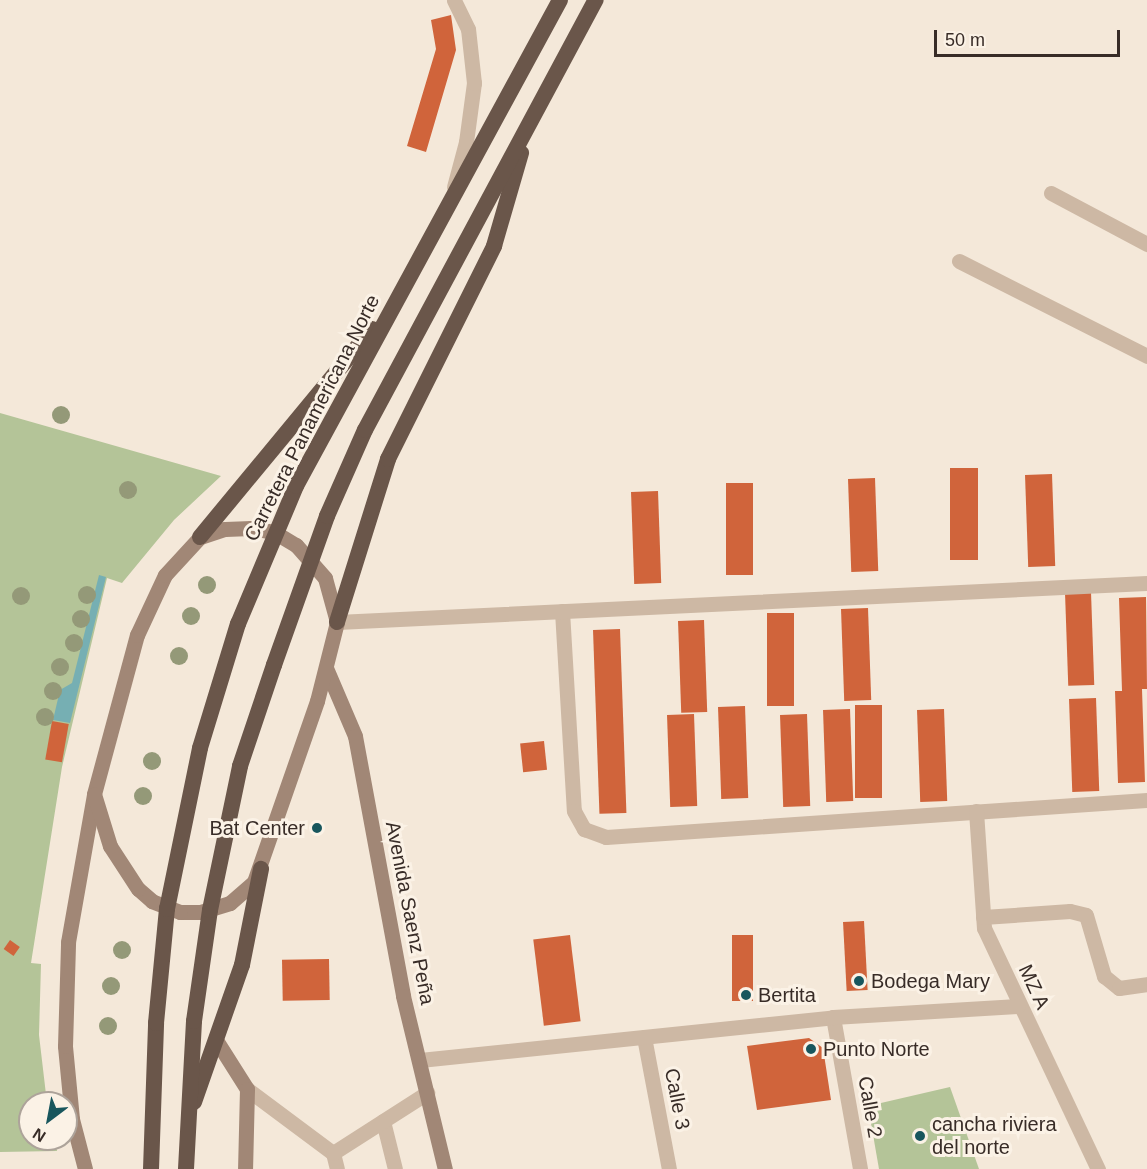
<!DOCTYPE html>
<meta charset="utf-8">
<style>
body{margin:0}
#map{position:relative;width:1147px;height:1169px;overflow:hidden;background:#f4e8d9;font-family:Arial,sans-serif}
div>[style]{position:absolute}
.green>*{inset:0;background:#b4c498}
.water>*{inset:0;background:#76afb3}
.building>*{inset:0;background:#d0643b;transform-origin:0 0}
.service>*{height:15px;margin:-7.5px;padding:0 7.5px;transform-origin:7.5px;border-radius:7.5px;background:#cdb8a4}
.minor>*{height:15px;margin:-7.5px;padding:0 7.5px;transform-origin:7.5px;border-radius:7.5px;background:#cdb8a4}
.secondary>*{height:15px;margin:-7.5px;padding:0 7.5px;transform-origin:7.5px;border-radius:7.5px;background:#a18776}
.trunk>*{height:16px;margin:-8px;padding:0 8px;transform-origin:8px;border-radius:8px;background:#6a564a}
.trees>*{width:18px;height:18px;margin:-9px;border-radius:50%;background:#949978}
.dots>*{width:16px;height:16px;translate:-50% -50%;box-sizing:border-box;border:3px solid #fbf2e6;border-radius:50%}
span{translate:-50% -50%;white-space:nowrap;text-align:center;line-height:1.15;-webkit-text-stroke:6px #fbf2e6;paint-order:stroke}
.street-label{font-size:20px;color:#382c27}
.poi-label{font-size:20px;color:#382c27}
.right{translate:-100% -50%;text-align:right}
.left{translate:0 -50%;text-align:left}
.north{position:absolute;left:18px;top:1091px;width:60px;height:60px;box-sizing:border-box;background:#fbf2e6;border:2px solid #ada39a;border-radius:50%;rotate:212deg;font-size:16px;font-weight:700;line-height:24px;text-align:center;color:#382c27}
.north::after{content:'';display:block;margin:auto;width:21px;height:27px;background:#18565d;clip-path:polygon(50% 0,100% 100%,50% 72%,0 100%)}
.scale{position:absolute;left:934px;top:30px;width:186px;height:27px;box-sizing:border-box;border:3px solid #382c27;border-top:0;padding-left:8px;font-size:18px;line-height:21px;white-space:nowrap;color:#382c27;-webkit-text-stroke:4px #fbf2e6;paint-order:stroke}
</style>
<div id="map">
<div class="green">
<i style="clip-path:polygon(0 413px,221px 476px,174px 520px,122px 583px,107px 578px,62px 767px,31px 963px,41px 964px,39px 1035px,47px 1103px,30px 1103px,30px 1139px,55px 1139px,57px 1151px,0 1152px)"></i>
<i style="clip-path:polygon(950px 1087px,979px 1169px,879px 1169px,868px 1106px)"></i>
</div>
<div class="water">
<i style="clip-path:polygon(99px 575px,106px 577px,70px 723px,53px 720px,60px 690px,72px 683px)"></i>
</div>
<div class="building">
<i style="clip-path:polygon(451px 15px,456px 50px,426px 152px,407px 146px,436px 49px,431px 20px)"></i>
<i style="left:950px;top:468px;width:28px;height:92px"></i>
<i style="left:1052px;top:474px;width:92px;height:27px;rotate:88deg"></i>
<i style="left:875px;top:478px;width:93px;height:27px;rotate:88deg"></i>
<i style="left:726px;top:483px;width:27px;height:92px"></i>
<i style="left:658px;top:491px;width:92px;height:27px;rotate:88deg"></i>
<i style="left:1091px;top:592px;width:93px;height:26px;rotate:88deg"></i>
<i style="clip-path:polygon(1146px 597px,1147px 689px,1142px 689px,1145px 782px,1118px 783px,1115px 691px,1122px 691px,1119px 598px)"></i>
<i style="left:868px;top:608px;width:92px;height:27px;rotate:88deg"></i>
<i style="left:767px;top:613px;width:27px;height:93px"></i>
<i style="left:704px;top:620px;width:92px;height:26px;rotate:88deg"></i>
<i style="left:620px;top:629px;width:184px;height:27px;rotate:88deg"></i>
<i style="left:1096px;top:698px;width:93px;height:27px;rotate:88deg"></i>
<i style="left:855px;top:705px;width:27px;height:93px"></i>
<i style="left:745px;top:706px;width:92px;height:27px;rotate:88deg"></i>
<i style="left:850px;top:709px;width:92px;height:27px;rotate:88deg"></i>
<i style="left:944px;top:709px;width:92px;height:27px;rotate:88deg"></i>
<i style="left:694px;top:714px;width:92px;height:27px;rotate:88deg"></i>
<i style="left:807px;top:714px;width:92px;height:27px;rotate:88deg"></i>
<i style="left:52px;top:721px;width:17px;height:39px;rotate:10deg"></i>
<i style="left:544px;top:741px;width:29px;height:24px;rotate:84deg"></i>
<i style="left:864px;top:921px;width:69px;height:21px;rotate:87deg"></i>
<i style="left:570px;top:935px;width:87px;height:37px;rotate:83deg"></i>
<i style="left:732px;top:935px;width:21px;height:66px"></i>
<i style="left:10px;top:940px;width:12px;height:11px;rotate:35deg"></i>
<i style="left:329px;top:959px;width:41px;height:47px;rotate:89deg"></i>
<i style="clip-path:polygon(809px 1038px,823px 1048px,831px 1100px,757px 1110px,747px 1046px)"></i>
</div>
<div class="service">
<i style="left:247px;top:1089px;width:107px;rotate:36.7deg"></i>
<i style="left:333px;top:1153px;width:16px;rotate:76deg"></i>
<i style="left:383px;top:1121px;width:49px;rotate:76deg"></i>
<i style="left:333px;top:1153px;width:112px;rotate:-32.6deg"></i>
</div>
<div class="minor">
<i style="left:454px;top:187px;width:47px;rotate:-75.1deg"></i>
<i style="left:466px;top:142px;width:60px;rotate:-82.3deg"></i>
<i style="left:474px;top:83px;width:54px;rotate:-96.3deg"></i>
<i style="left:468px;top:29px;width:32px;rotate:-116deg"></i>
<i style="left:1051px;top:193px;width:109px;rotate:28deg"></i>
<i style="left:959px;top:261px;width:211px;rotate:26.8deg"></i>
<i style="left:562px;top:611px;width:200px;rotate:86.6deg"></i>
<i style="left:574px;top:811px;width:21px;rotate:61deg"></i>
<i style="left:584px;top:829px;width:23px;rotate:20deg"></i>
<i style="left:606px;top:837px;width:542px;rotate:-3.91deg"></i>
<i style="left:337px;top:622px;width:811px;rotate:-2.76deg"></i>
<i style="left:976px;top:811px;width:117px;rotate:86.1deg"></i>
<i style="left:984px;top:928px;width:267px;rotate:64.7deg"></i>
<i style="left:983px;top:917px;width:87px;rotate:-3.9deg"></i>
<i style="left:1070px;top:911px;width:16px;rotate:14deg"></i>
<i style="left:1086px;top:915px;width:64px;rotate:73.6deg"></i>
<i style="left:1104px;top:976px;width:19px;rotate:39deg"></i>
<i style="left:1119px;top:988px;width:28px;rotate:-8deg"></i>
<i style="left:833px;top:1017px;width:154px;rotate:79.9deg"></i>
<i style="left:644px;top:1037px;width:134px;rotate:79.3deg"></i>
<i style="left:420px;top:1060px;width:415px;rotate:-5.9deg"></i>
<i style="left:833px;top:1017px;width:185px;rotate:-3.4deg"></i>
</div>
<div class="secondary">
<i style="left:326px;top:668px;width:74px;rotate:66.9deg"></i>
<i style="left:355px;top:736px;width:264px;rotate:79.5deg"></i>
<i style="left:403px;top:996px;width:178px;rotate:76.4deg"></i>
<i style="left:216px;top:1040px;width:58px;rotate:57.7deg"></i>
<i style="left:247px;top:1089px;width:80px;rotate:91.4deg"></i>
<i style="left:85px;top:1169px;width:52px;rotate:-104.6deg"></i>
<i style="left:72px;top:1119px;width:73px;rotate:-95.5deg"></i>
<i style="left:65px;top:1046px;width:104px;rotate:-88.3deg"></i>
<i style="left:68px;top:942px;width:150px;rotate:-80deg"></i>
<i style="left:94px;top:794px;width:165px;rotate:-74.9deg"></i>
<i style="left:137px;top:635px;width:66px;rotate:-65deg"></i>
<i style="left:165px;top:575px;width:52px;rotate:-47.4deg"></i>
<i style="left:200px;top:537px;width:26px;rotate:-18deg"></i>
<i style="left:225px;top:529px;width:26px;rotate:-2deg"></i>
<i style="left:251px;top:528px;width:23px;rotate:10deg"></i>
<i style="left:274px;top:532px;width:26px;rotate:31deg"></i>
<i style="left:296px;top:545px;width:44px;rotate:48.7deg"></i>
<i style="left:325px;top:578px;width:46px;rotate:74.7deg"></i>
<i style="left:337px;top:622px;width:81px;rotate:104.2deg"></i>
<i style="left:317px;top:701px;width:192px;rotate:109.2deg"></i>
<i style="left:254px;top:882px;width:32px;rotate:139deg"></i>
<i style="left:230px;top:903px;width:30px;rotate:163deg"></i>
<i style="left:201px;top:912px;width:21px;rotate:180deg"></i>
<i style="left:180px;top:912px;width:30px;rotate:-159deg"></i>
<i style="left:152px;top:901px;width:18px;rotate:-139deg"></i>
<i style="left:138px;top:889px;width:51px;rotate:-123.1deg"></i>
<i style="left:110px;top:846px;width:54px;rotate:-107.1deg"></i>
</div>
<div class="trunk">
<i style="left:200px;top:537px;width:270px;rotate:-50.4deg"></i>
<i style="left:337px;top:622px;width:171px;rotate:-72.6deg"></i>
<i style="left:388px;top:459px;width:238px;rotate:-63.5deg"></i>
<i style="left:494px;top:246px;width:97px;rotate:-73.8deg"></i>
<i style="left:194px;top:1102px;width:145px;rotate:-70.7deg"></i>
<i style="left:242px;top:965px;width:98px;rotate:-78.8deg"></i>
<i style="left:151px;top:1169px;width:146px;rotate:-88deg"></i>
<i style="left:156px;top:1023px;width:115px;rotate:-84.5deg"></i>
<i style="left:167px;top:909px;width:164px;rotate:-78.4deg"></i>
<i style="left:200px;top:748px;width:130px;rotate:-73deg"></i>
<i style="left:238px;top:624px;width:150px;rotate:-67.2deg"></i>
<i style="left:296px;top:486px;width:553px;rotate:-61.49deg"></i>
<i style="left:186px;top:1169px;width:148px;rotate:-86.9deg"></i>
<i style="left:194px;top:1021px;width:112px;rotate:-81.8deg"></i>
<i style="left:210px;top:910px;width:147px;rotate:-78.2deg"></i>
<i style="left:240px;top:766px;width:107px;rotate:-71.4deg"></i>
<i style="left:274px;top:665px;width:158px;rotate:-70.4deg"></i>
<i style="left:327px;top:516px;width:94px;rotate:-66.2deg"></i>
<i style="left:365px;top:430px;width:488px;rotate:-61.8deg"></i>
</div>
<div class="trees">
<i style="left:61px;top:415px"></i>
<i style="left:128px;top:490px"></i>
<i style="left:207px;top:585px"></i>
<i style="left:87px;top:595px"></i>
<i style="left:21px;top:596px"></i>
<i style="left:191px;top:616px"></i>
<i style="left:81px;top:619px"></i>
<i style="left:74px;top:643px"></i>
<i style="left:179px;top:656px"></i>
<i style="left:60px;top:667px"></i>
<i style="left:53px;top:691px"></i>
<i style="left:45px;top:717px"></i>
<i style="left:152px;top:761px"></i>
<i style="left:143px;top:796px"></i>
<i style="left:122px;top:950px"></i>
<i style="left:111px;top:986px"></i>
<i style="left:108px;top:1026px"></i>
</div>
<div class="dots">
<i style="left:317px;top:828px;background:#18565d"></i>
<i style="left:859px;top:981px;background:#18565d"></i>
<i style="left:746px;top:995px;background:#18565d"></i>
<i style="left:811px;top:1049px;background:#18565d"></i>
<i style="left:920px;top:1136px;background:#18565d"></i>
</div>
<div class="street-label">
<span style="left:312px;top:418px;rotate:-63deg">Carretera Panamericana Norte</span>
<span style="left:410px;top:913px;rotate:79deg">Avenida Saenz Peña</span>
<span style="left:1034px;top:987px;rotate:65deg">MZ A</span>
<span style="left:677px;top:1099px;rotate:79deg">Calle 3</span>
<span style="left:870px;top:1107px;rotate:80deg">Calle 2</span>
</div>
<div class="poi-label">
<span class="right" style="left:305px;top:828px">Bat Center</span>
<span class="left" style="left:871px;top:981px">Bodega Mary</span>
<span class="left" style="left:758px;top:995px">Bertita</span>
<span class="left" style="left:823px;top:1049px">Punto Norte</span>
<span class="left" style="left:932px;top:1136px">cancha riviera<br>del norte</span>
</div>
<div class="north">N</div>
<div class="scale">50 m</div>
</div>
